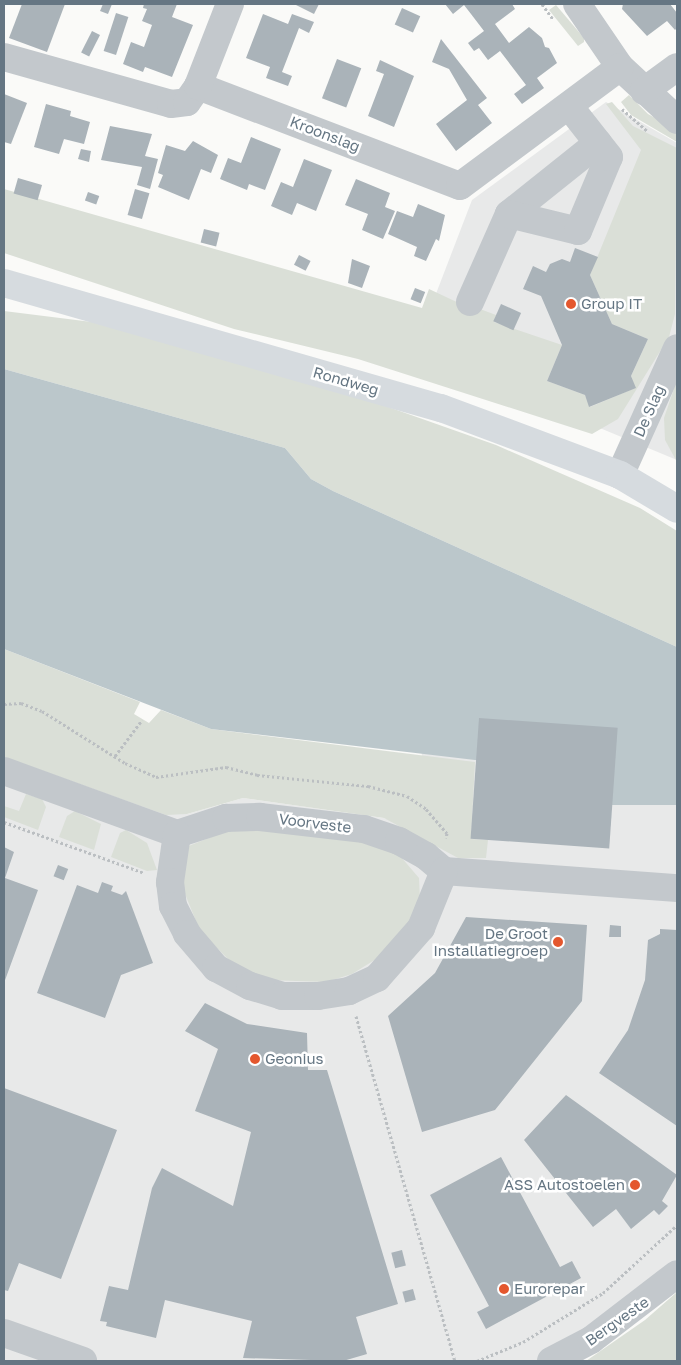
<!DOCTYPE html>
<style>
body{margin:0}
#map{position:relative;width:681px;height:1365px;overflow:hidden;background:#fafaf8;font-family:"Golos Text",sans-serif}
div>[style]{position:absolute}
.built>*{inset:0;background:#e8e9e9}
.green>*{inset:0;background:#dadfd7}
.water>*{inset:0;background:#bbc7cb}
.building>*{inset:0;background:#aab3b9;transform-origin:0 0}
.path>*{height:3px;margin-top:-1.5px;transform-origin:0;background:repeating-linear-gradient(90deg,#bbbfc2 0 2.5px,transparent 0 5px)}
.minor>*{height:28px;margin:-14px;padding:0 14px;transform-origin:14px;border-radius:14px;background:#c3c8cc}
.major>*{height:28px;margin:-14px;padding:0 14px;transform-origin:14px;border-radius:14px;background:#d6dbdf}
.dots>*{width:14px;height:14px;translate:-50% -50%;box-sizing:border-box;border:2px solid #fff;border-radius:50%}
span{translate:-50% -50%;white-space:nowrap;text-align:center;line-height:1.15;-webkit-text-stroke:5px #fff;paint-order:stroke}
.street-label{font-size:15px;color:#657683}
.poi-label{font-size:15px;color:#657683}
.left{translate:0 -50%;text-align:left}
.right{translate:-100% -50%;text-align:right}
.frame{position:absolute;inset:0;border:5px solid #657683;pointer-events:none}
</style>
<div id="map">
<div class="built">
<i style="clip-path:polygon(606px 102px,677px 143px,677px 460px,414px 351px,472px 200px)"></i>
<i style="clip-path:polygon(415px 686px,677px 710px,677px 1276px,574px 1361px,4px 1361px,4px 757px,82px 786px,187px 814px,243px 798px,384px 818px,405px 826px,431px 847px)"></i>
</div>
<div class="green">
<i style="clip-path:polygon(556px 5px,584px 38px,584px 42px,578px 46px,549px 10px)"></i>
<i style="clip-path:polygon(629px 95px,648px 114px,677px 130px,677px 142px,631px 115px,621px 102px)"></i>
<i style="clip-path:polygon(612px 102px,633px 126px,677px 148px,675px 314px,669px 337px,618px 419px,592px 434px,358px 359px,234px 329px,4px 253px,4px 189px,422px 308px,429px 289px,478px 312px,480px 309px,496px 315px,494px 322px,562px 345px,547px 381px,585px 395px,590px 407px,635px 388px,631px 376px,648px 339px,612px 324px,590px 275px,641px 150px,606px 104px)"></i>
<i style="clip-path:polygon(4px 311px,108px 324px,292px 373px,496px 445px,640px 508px,677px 531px,677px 647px,333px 491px,311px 479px,285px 448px,4px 369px)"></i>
<i style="clip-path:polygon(677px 380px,677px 462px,665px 440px,664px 418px)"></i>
<i style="clip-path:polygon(4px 649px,140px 702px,134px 714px,149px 723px,161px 710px,211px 729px,475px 762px,471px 839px,488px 840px,486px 858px,458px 858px,384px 818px,243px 798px,187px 814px,166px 815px,4px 757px)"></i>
<i style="clip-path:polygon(26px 794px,42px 799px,46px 807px,38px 830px,4px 817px,4px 806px,19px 811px)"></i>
<i style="clip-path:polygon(75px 811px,101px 824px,94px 850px,59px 837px,67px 816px)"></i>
<i style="clip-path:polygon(237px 827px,376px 843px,401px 857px,419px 878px,420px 900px,411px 921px,381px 956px,352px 974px,326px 982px,268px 980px,231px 962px,200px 931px,181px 884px,186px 847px)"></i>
<i style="clip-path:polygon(126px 830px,147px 843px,157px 870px,147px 871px,111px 857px,120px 833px)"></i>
<i style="clip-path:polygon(677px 1292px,677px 1361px,586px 1361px,645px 1320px)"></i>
</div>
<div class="water">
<i style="clip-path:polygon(4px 369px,285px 448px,311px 479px,333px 491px,677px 647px,677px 805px,601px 805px,509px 764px,211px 729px,4px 649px)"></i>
</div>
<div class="building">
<i style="clip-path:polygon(22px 4px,65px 4px,47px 52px,9px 38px)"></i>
<i style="clip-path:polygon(103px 4px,112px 4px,108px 14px,100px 11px)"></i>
<i style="clip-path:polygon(144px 4px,177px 4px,172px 17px,193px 25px,172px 77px,145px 67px,143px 72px,123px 64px,131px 42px,144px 47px,152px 25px,142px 21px,147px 9px,143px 8px)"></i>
<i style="clip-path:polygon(294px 4px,319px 4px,314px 14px)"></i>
<i style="clip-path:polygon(445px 4px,512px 4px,515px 9px,495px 24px,509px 43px,529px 27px,542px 38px,545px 47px,549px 48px,557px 63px,537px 78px,544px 88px,522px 104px,514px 94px,526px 85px,500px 51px,488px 60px,479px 48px,474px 51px,468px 43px,484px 31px,471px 14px,464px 5px,453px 14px)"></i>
<i style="clip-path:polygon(623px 4px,670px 4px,677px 13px,677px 28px,675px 30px,667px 21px,647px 36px,622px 9px)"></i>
<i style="left:402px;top:8px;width:20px;height:18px;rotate:24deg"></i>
<i style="left:116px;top:13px;width:13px;height:40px;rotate:18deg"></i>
<i style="clip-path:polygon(263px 14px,288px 24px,292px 14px,314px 22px,309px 33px,299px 28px,282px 72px,292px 76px,288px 86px,266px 78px,270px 67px,246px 58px)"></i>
<i style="left:92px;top:31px;width:9px;height:24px;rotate:27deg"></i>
<i style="clip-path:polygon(441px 39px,487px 98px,478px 105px,492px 123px,456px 151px,436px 124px,467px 100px,449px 69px,432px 62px)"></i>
<i style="left:337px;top:59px;width:26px;height:42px;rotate:21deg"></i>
<i style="clip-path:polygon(380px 60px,414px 76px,394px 127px,368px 116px,384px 74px,376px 71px)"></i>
<i style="clip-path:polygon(4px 94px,27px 103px,11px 144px,4px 142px)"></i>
<i style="clip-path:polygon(46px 104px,71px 111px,70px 116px,90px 122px,84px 144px,64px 139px,59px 154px,34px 147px)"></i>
<i style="clip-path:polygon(110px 126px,152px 134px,145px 156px,158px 159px,150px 189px,137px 185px,142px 167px,101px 160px)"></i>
<i style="clip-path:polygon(251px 137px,281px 149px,265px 190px,249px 184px,247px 190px,220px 179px,228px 158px,241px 163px)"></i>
<i style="clip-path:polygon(193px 141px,218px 155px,211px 173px,201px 169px,189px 200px,158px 187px,163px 175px,158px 173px,166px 145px,185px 151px)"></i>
<i style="clip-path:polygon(81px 149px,91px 151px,89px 162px,78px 159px)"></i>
<i style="clip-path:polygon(304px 159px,332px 170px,316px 211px,297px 203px,292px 215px,271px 206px,281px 182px,293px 187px)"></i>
<i style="left:18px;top:178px;width:25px;height:16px;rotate:16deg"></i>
<i style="clip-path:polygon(356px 179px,390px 193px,385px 207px,395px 211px,383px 239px,362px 230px,368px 214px,345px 205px)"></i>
<i style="left:135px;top:189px;width:15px;height:27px;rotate:16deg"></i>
<i style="left:88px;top:192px;width:12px;height:9px;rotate:20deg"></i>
<i style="clip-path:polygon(418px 204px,445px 215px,439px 241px,436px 239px,426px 261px,414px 256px,417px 247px,388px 234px,397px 211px,413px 217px)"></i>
<i style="left:204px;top:229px;width:16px;height:14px;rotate:14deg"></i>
<i style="clip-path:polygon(575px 248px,598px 257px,590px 275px,612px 324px,648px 339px,631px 376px,636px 388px,589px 407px,585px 395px,547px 381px,562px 345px,541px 296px,523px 289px,533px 266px,546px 272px,550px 264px,562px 259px,570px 262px)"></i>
<i style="left:299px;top:255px;width:13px;height:11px;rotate:27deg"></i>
<i style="clip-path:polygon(352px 259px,370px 266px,362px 288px,348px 283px)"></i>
<i style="left:415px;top:288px;width:11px;height:12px;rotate:22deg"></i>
<i style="left:501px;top:304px;width:22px;height:19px;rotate:24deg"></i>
<i style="left:479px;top:718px;width:139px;height:121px;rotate:4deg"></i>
<i style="clip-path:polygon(4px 847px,14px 852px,5px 878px,38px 890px,4px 983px)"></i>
<i style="left:58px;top:865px;width:11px;height:12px;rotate:22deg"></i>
<i style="clip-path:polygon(102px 882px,113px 886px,111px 891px,122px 895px,126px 891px,153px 963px,121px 975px,105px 1018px,37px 993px,77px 885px,98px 893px)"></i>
<i style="clip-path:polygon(466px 917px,587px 925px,582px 1001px,495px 1110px,422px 1132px,388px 1016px,435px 973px)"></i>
<i style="clip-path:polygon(610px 925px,621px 926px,621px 937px,609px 937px)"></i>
<i style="clip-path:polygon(660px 929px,677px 930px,677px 1126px,599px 1073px,628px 1030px,645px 980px,648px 940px,660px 934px)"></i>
<i style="clip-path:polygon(205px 1003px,247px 1024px,307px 1033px,308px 1070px,327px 1070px,398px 1304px,356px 1317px,367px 1354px,343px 1361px,243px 1358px,252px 1321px,165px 1300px,156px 1338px,106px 1326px,107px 1322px,100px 1321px,109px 1286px,128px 1290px,152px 1188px,162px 1168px,233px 1206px,251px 1132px,195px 1111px,218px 1049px,185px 1031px)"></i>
<i style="clip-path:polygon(4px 1088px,117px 1130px,61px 1279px,19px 1263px,8px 1291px,4px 1290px)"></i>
<i style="clip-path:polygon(566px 1095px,677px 1175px,662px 1201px,668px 1206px,659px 1215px,654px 1210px,631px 1229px,616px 1209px,593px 1227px,524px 1140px)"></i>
<i style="clip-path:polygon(501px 1157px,560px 1267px,572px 1261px,581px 1278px,486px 1329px,477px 1312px,489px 1306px,430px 1195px)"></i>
<i style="left:402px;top:1250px;width:16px;height:11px;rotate:76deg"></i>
<i style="left:413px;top:1289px;width:11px;height:11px;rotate:75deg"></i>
</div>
<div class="path">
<i style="left:542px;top:4px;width:19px;rotate:54deg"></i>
<i style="left:622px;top:109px;width:33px;rotate:41deg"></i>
<i style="left:4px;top:704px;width:17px;rotate:-3deg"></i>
<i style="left:21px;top:703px;width:22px;rotate:21deg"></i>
<i style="left:42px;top:711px;width:98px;rotate:32.1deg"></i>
<i style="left:125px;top:763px;width:34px;rotate:24deg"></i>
<i style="left:156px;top:777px;width:71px;rotate:-8.1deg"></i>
<i style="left:226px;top:767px;width:32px;rotate:14deg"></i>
<i style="left:257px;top:775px;width:112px;rotate:5.7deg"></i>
<i style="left:368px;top:786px;width:40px;rotate:14.4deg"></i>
<i style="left:407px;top:796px;width:23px;rotate:34deg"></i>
<i style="left:426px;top:809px;width:32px;rotate:49deg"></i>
<i style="left:447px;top:833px;width:5px;rotate:101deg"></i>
<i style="left:115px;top:756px;width:45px;rotate:-53.1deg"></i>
<i style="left:4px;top:822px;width:149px;rotate:20deg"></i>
<i style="left:356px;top:1016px;width:359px;rotate:74deg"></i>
<i style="left:477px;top:1361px;width:50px;rotate:-22.4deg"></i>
<i style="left:523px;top:1342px;width:94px;rotate:-31.5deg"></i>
<i style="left:603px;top:1293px;width:100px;rotate:-42.6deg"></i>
</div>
<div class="minor">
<i style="left:577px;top:4px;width:76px;rotate:55.7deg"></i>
<i style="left:620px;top:67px;width:78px;rotate:42.9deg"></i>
<i style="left:4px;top:57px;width:173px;rotate:15.7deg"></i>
<i style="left:171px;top:104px;width:16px;rotate:-7deg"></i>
<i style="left:187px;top:102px;width:19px;rotate:-55deg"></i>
<i style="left:198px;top:86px;width:280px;rotate:20.9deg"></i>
<i style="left:460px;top:186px;width:199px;rotate:-36.6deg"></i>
<i style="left:198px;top:86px;width:88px;rotate:-68.7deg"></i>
<i style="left:644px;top:91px;width:41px;rotate:-36deg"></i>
<i style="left:509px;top:214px;width:114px;rotate:-38.6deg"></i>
<i style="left:470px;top:302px;width:96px;rotate:-66.1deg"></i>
<i style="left:509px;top:214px;width:71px;rotate:13.8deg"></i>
<i style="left:578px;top:231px;width:80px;rotate:-67.3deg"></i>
<i style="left:609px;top:157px;width:65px;rotate:-128.1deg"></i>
<i style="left:620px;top:475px;width:139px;rotate:-65.8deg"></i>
<i style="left:4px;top:771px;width:184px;rotate:20deg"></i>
<i style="left:177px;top:834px;width:52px;rotate:-18.1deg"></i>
<i style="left:226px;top:818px;width:34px;rotate:-2deg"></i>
<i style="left:260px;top:817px;width:105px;rotate:6.6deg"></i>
<i style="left:364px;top:829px;width:37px;rotate:19deg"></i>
<i style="left:399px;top:841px;width:31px;rotate:29deg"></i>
<i style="left:426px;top:856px;width:23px;rotate:40deg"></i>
<i style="left:444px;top:871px;width:234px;rotate:4.2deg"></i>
<i style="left:177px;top:834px;width:49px;rotate:98.3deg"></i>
<i style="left:170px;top:882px;width:24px;rotate:83deg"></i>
<i style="left:173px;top:906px;width:31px;rotate:63deg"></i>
<i style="left:187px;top:934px;width:45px;rotate:49.5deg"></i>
<i style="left:216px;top:968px;width:38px;rotate:28deg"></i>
<i style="left:250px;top:986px;width:34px;rotate:17deg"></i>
<i style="left:282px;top:996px;width:36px"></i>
<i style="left:318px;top:996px;width:31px;rotate:-9deg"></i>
<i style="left:349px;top:991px;width:31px;rotate:-25deg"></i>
<i style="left:377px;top:978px;width:67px;rotate:-48.7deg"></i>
<i style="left:421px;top:928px;width:61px;rotate:-68deg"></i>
<i style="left:4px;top:1333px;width:84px;rotate:19.5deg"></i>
<i style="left:551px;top:1361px;width:45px;rotate:-27.7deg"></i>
<i style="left:591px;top:1340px;width:108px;rotate:-37.5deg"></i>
</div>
<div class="major">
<i style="left:4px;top:283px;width:455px;rotate:16deg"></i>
<i style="left:441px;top:408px;width:191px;rotate:20.5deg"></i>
<i style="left:620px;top:475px;width:66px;rotate:30.8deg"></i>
</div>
<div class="dots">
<i style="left:571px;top:304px;background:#e4572e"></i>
<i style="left:558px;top:942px;background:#e4572e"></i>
<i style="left:255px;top:1059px;background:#e4572e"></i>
<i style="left:635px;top:1185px;background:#e4572e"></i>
<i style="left:504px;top:1289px;background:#e4572e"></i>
</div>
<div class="street-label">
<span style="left:325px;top:134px;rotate:21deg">Kroonslag</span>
<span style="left:346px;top:381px;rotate:16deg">Rondweg</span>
<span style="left:649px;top:411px;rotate:-66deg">De Slag</span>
<span style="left:315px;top:823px;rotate:7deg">Voorveste</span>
<span style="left:617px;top:1321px;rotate:-35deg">Bergveste</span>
</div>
<div class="poi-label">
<span class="left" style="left:581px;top:304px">Group IT</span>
<span class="right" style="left:548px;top:942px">De Groot<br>Installatiegroep</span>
<span class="left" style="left:265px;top:1059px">Geonius</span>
<span class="right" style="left:625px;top:1185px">ASS Autostoelen</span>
<span class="left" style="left:514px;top:1289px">Eurorepar</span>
</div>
<div class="frame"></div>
</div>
